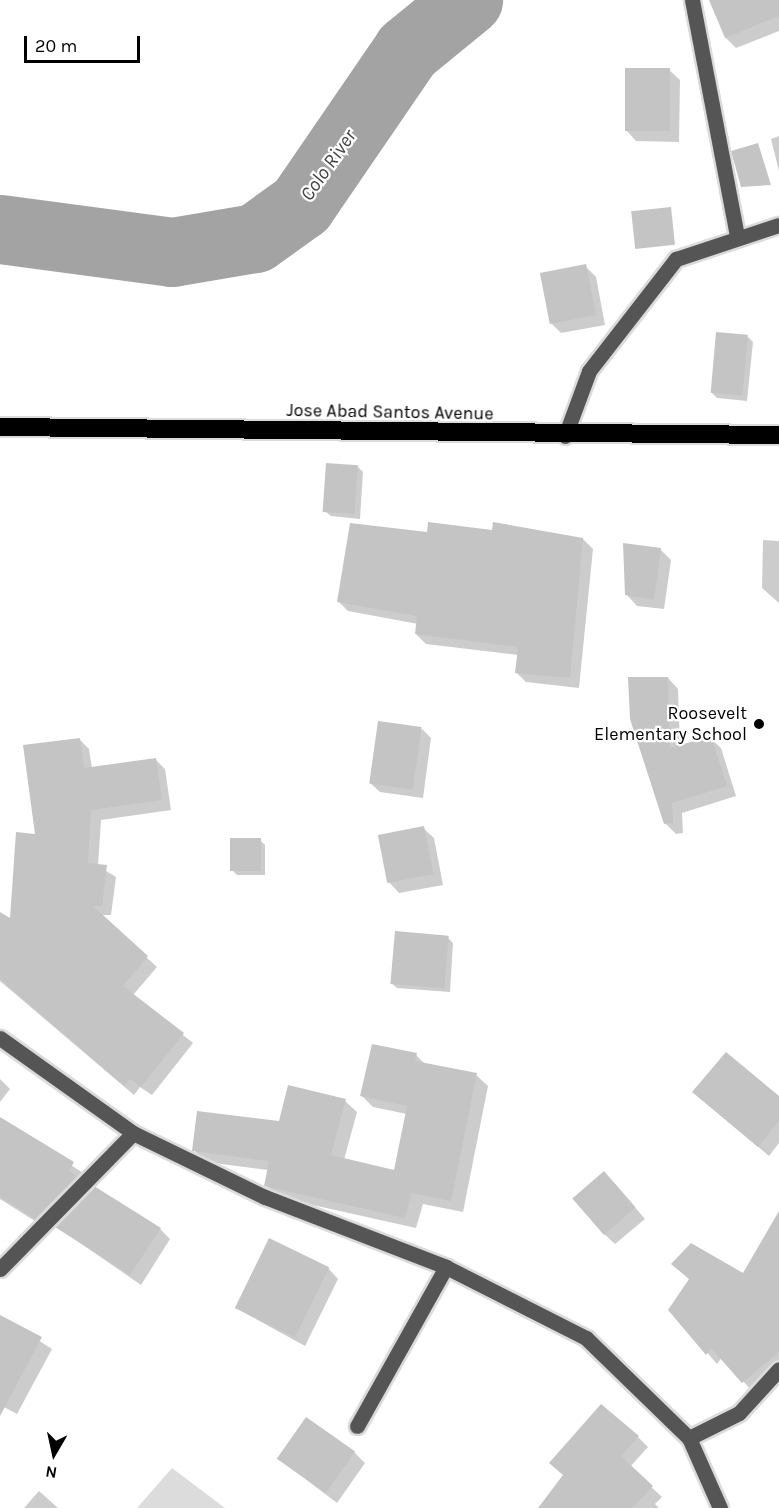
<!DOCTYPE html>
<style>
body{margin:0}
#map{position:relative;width:779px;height:1508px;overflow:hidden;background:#fff;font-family:Karla,sans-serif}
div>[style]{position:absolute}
.green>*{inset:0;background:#dcdcdc}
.shadow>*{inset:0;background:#0003}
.river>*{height:69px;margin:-34.5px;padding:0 34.5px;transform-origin:34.5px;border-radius:34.5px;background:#a3a3a3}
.building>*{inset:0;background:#c4c4c4;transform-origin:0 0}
.roads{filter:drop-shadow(2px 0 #dbdbdb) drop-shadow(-2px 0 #dbdbdb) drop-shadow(0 2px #dbdbdb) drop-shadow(0 -2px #dbdbdb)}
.minor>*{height:15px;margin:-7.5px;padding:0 7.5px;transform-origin:7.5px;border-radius:7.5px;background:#555}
.highway>*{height:18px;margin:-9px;padding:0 9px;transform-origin:9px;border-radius:9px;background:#000}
.dots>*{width:16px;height:16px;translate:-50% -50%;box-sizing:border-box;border:3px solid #fff;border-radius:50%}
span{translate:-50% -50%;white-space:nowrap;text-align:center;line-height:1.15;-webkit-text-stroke:4.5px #fff;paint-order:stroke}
.street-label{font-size:18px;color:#000}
.poi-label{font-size:18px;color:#000}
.right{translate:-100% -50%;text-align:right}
.water-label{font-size:20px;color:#444;font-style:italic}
.north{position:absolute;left:24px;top:1424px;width:60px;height:60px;-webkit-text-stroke:4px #fff;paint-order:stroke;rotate:189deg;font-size:16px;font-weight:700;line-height:24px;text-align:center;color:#000}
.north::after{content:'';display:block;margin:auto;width:21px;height:27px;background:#000;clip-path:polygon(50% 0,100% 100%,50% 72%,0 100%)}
.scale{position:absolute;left:24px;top:36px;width:116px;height:27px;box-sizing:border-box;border:3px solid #000;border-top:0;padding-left:8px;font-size:18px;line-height:21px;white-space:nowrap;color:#000;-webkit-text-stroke:4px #fff;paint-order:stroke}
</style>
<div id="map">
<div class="green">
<i style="clip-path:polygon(172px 1468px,225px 1508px,137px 1508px)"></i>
</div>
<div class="shadow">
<i style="clip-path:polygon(718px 0,779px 0,779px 31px,736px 48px,726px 38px)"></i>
<i style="clip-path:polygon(669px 70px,680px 80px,679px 142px,636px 141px,626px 130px)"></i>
<i style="clip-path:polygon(779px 136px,779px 171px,771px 139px)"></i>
<i style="clip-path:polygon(585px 266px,596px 277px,605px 325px,561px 333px,551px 323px)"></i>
<i style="clip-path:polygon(748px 337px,753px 342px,747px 401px,717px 398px,712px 393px)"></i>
<i style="clip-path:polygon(358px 467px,363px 472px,360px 519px,331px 516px,325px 511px)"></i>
<i style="clip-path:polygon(493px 532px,583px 539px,593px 549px,579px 688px,526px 682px,516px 672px,518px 655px,426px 644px,416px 634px,418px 624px,348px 611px,338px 601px,428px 533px)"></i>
<i style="clip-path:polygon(763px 540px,779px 541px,779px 603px,762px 588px)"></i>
<i style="clip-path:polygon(661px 550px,671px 560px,664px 609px,637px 606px,627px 595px)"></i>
<i style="clip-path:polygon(668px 678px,678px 689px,680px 747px,710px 738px,721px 748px,736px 796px,682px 813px,683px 833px,676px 834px,665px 823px)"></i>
<i style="clip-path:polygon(422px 729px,431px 738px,423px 798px,380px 792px,370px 783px)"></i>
<i style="clip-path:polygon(79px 739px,89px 749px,92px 768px,155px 759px,165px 769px,171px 810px,101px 820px,98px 866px,116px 877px,111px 915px,100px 915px,157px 967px,133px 995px,193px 1043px,152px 1095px,140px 1087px,134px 1095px,0 981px,0 914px,11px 921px,37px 835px)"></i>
<i style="clip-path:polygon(423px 828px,434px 838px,443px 885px,399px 893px,389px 882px)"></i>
<i style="clip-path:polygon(260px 840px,265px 845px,265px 875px,237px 875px,232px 870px)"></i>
<i style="clip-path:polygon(448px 938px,453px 943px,450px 992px,397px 988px,391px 983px)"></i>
<i style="clip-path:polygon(416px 1055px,426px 1065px,476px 1075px,488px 1086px,463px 1212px,423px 1204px,416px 1228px,277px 1197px,266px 1185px,268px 1170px,206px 1162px,194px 1150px,345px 1101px,357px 1112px,344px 1160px,396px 1172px,407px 1114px,373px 1107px,362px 1096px)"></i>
<i style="clip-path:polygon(0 1079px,10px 1089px,0 1102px)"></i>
<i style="clip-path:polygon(694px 1092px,779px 1098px,779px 1143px,769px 1156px)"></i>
<i style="clip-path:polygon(0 1118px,83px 1173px,46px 1228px,0 1199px)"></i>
<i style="clip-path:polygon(614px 1183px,645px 1219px,615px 1244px,604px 1234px)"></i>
<i style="clip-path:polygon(57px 1227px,160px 1229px,170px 1239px,141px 1285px)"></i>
<i style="clip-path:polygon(779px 1231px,779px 1365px,751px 1390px,722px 1357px,717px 1364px,670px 1310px,690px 1280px,673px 1264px,743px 1275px)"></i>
<i style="clip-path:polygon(328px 1268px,338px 1279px,305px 1346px,236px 1308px)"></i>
<i style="clip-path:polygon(0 1316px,52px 1349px,17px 1414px,0 1405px)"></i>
<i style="clip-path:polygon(638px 1437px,648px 1447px,630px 1467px,662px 1497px,655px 1504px,659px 1508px,540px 1508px)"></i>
<i style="clip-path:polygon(354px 1452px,365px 1463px,337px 1503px,279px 1459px)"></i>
<i style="clip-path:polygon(39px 1491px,58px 1508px,24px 1508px)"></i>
</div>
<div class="river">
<i style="left:0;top:229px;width:174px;rotate:7.6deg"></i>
<i style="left:172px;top:252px;width:84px;rotate:-9.6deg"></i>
<i style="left:255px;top:238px;width:57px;rotate:-35.7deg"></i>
<i style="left:301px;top:205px;width:188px;rotate:-55.6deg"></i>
<i style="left:407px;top:50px;width:79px;rotate:-39.3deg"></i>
</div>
<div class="building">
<i style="clip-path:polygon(709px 0,779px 0,779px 16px,725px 38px)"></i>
<i style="left:625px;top:68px;width:45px;height:63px"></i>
<i style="clip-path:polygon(758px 143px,771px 185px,741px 187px,731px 151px)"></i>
<i style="left:671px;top:207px;width:38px;height:40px;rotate:84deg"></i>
<i style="left:586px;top:264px;width:52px;height:47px;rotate:79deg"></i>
<i style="left:716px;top:332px;width:32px;height:61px;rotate:5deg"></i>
<i style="left:326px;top:463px;width:32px;height:49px;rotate:4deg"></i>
<i style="clip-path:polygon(428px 522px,492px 530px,493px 522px,583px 538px,570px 678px,515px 673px,518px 647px,415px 634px,417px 616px,337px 602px,350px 523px,427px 532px)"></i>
<i style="clip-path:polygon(623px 543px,661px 548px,654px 600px,625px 595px)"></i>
<i style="clip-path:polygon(628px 677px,668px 677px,670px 748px,711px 736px,727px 786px,672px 803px,673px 823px,664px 824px,630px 719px)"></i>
<i style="left:378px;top:721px;width:44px;height:63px;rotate:8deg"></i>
<i style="clip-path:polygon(80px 738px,84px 768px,156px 758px,162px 800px,91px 810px,88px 863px,107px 865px,102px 906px,93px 906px,148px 956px,123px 986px,184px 1033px,141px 1087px,130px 1079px,124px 1086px,0 979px,0 912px,10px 918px,16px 832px,35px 834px,23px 745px)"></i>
<i style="left:424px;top:826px;width:49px;height:47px;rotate:79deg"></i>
<i style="left:230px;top:838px;width:31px;height:33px"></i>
<i style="left:395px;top:931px;width:54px;height:53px;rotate:5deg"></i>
<i style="clip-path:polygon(372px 1044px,417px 1053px,415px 1061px,477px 1073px,451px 1201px,411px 1193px,405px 1218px,264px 1186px,269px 1161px,192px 1151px,197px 1111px,279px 1121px,288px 1085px,346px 1099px,331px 1155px,394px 1170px,407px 1106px,360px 1096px)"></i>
<i style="clip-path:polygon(726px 1052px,779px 1096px,779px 1121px,758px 1147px,692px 1092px)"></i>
<i style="clip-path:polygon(0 1117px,74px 1162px,69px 1171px,77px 1176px,35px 1219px,0 1197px)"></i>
<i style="left:604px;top:1171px;width:48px;height:42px;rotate:49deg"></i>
<i style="clip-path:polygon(94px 1186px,161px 1228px,130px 1275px,55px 1227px)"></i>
<i style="clip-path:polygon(779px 1211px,779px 1352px,742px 1383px,711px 1348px,706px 1355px,668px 1310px,689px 1279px,671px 1264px,691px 1243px,743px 1273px)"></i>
<i style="left:269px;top:1238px;width:67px;height:78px;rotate:26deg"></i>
<i style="clip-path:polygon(0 1315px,42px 1337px,0 1416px)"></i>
<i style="clip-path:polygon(601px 1404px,639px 1436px,621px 1456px,653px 1486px,632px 1508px,538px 1508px,563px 1475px,549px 1463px)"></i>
<i style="left:306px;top:1417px;width:60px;height:51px;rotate:35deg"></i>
</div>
<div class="roads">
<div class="minor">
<i style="left:692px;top:0;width:240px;rotate:79.2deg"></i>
<i style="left:565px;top:436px;width:69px;rotate:-69.7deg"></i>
<i style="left:589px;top:371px;width:142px;rotate:-52.2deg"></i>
<i style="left:676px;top:259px;width:108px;rotate:-18.3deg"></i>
<i style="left:0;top:1038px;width:163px;rotate:35.5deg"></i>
<i style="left:133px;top:1133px;width:147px;rotate:25.9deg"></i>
<i style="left:265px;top:1197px;width:194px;rotate:21.1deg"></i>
<i style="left:446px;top:1267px;width:157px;rotate:26.9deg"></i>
<i style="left:586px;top:1338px;width:144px;rotate:44.2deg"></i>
<i style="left:689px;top:1438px;width:77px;rotate:66.1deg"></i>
<i style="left:0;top:1269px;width:190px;rotate:-45.6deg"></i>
<i style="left:357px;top:1426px;width:182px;rotate:-60.8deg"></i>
<i style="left:689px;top:1438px;width:56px;rotate:-26.6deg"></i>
<i style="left:739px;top:1413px;width:59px;rotate:-47.7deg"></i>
</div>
<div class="highway">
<i style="left:0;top:427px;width:779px;rotate:0.59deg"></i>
</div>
</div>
<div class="dots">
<i style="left:759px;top:724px;background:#000"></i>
</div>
<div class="street-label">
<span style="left:390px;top:412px;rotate:1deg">Jose Abad Santos Avenue</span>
</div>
<div class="poi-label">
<span class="right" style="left:747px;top:724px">Roosevelt<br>Elementary School</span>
</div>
<div class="water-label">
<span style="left:328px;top:165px;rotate:-55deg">Colo River</span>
</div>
<div class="north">N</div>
<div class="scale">20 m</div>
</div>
